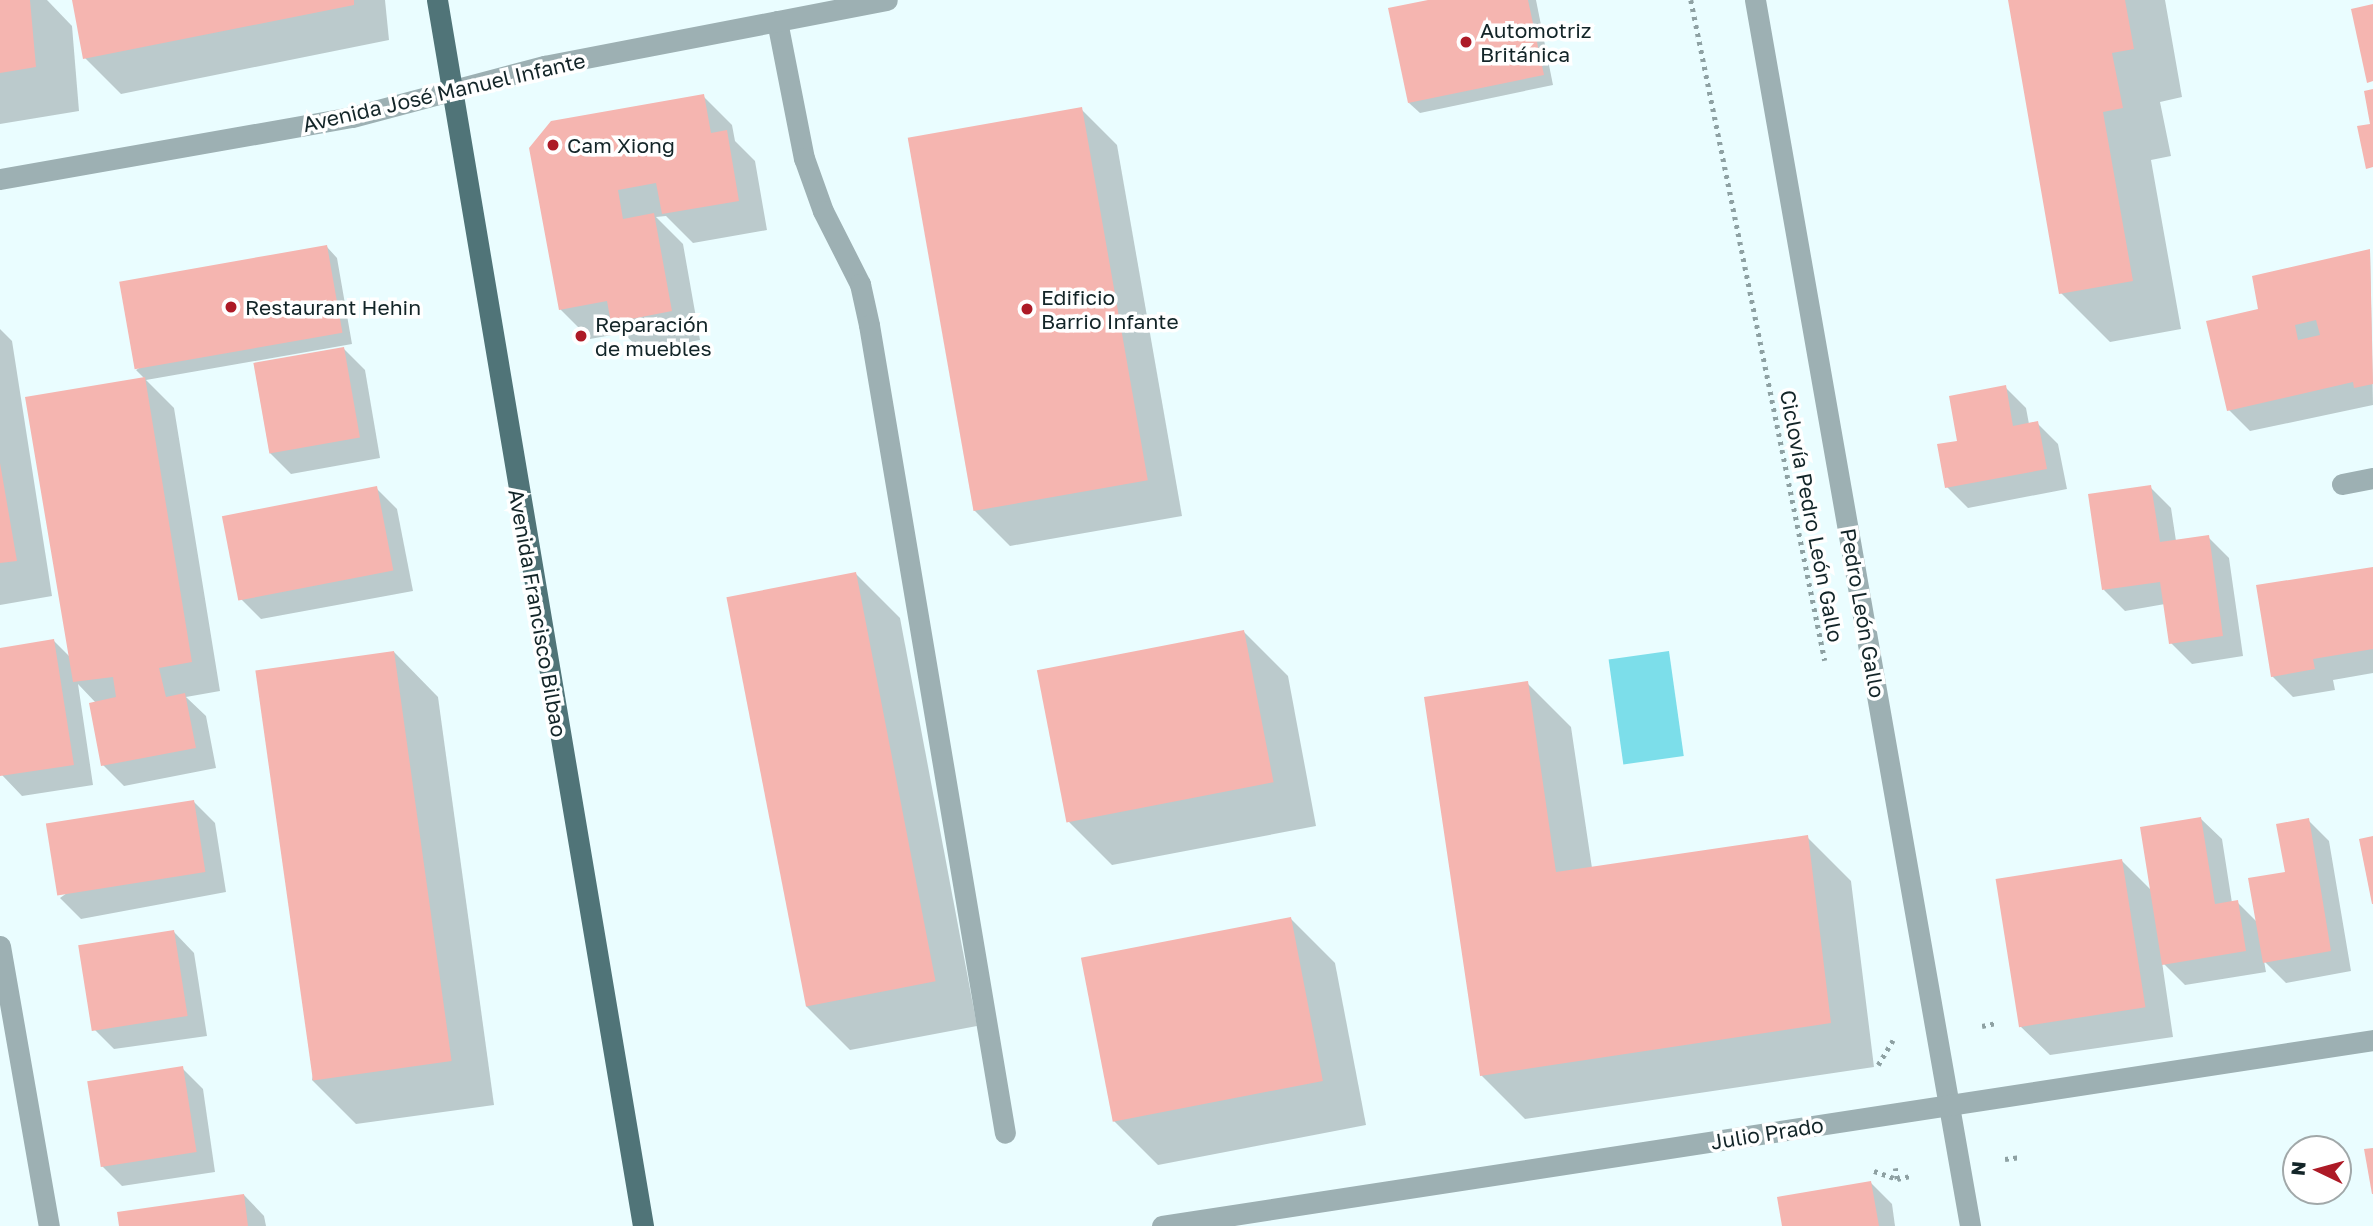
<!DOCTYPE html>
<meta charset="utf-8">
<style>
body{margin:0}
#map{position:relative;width:2373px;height:1226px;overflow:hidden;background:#eafdff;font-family:"Golos Text",sans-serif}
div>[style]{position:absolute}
.water>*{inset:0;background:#7cdeea;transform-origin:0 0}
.shadow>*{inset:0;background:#0003}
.building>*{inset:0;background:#f5b5b0;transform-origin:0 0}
.path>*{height:4.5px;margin-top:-2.25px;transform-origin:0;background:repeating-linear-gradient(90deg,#8ea1a3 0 3.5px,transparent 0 8.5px)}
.service>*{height:21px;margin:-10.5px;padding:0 10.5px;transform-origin:10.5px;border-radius:10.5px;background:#9db0b3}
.minor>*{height:21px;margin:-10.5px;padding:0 10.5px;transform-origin:10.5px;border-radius:10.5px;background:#9db0b3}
.tertiary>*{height:21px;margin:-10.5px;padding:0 10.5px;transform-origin:10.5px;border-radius:10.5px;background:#9db0b3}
.primary>*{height:21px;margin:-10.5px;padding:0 10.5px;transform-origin:10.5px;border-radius:10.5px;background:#507478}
.dots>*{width:19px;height:19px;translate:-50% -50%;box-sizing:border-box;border:4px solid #fff;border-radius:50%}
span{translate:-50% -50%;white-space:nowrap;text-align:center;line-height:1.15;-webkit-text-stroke:7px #fff;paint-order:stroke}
.poi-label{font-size:21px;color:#132528}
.left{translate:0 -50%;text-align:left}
.street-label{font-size:21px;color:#132528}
.north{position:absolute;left:2282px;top:1135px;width:70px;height:70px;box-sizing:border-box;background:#fff;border:2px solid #a1a8a9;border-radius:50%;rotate:275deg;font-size:19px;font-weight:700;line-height:28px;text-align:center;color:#132528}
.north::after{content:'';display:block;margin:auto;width:24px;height:32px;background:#ad1a26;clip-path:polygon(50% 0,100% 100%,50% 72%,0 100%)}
</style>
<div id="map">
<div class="water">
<i style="left:1669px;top:651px;width:106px;height:61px;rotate:82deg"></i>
</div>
<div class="shadow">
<i style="clip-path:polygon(0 0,47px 0,72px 26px,79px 111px,0 124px)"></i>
<i style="clip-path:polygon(73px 0,385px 0,389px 40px,121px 94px,85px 58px)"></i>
<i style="clip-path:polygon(1436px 0,1536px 0,1553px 85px,1420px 113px,1409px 103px)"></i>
<i style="clip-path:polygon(2009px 0,2165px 0,2182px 97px,2160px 102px,2171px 156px,2151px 160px,2181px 329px,2110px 342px,2061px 293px)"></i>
<i style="clip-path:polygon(703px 96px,732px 125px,735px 141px,755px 161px,767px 230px,693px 243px,666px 216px,656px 217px,683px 244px,700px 340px,642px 351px,623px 333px,590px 339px,560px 309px,531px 148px)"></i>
<i style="clip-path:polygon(1081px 109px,1117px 145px,1182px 516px,1010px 546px,974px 510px)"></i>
<i style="clip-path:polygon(327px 247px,337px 258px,352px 344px,146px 380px,174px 408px,220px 691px,186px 697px,206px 716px,216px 768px,124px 786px,103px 765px,96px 703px,78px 684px,93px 785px,22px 796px,2px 775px,0 650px,54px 641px,71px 658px,145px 379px,136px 370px)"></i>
<i style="clip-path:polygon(2370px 251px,2373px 405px,2250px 431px,2229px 410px,2260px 310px)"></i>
<i style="clip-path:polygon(0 329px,12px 341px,52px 596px,0 605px)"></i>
<i style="clip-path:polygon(344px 349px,365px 370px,380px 458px,291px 474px,270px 453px)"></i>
<i style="clip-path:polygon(2005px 387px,2026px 408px,2029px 424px,2037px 423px,2058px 444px,2067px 489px,1968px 508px,1947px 487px,1959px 442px)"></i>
<i style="clip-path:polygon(2150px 487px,2171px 508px,2176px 541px,2208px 537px,2229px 558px,2243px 656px,2192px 664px,2171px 643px,2165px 604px,2125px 611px,2104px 590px)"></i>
<i style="clip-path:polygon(376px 488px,397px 509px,413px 591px,261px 619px,240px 598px)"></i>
<i style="clip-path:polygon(2373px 569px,2373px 673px,2333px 680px,2335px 690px,2293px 697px,2272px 676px)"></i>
<i style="clip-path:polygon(856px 574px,900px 618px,977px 1026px,850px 1050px,806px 1006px)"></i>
<i style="clip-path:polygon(1244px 632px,1288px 676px,1316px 826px,1112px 865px,1068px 821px)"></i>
<i style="clip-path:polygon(394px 652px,438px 697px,494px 1105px,356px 1124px,312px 1080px)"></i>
<i style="clip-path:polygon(1527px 683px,1571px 727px,1592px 868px,1807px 837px,1851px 881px,1874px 1067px,1525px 1119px,1481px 1075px)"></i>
<i style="clip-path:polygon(194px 802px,215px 823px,226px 892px,81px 919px,60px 898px)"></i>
<i style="clip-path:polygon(2201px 819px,2222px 839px,2232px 903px,2237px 902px,2258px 923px,2287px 873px,2308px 820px,2329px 841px,2351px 971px,2286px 983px,2264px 961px,2266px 972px,2185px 985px,2162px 962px,2173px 1037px,2050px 1055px,2020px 1026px,2122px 861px,2153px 892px)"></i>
<i style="clip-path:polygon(1290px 918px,1335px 963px,1366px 1125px,1158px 1165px,1114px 1121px)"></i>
<i style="clip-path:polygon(174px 932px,194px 953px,207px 1036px,114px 1049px,93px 1028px)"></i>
<i style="clip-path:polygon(182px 1068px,203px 1089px,215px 1172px,122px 1186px,101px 1165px)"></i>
<i style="clip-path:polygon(1871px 1183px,1892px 1204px,1895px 1226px,1784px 1226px)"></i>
<i style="clip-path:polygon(244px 1195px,264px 1216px,266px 1226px,121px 1226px)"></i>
</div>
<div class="building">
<i style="clip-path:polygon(0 0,30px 0,36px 67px,0 73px)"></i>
<i style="clip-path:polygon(72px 0,354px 0,354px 5px,83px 59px)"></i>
<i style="clip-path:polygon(1428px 0,1528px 0,1544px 75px,1408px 103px,1388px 8px)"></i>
<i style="clip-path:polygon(2008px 0,2125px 0,2134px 49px,2112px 53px,2123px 108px,2103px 112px,2133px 281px,2059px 294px)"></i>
<i style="clip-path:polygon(2373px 4px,2373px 81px,2367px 83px,2351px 9px)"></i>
<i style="clip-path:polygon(2373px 89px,2373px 167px,2366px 169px,2357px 126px,2370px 124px,2364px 91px)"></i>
<i style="clip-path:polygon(704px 94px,711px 133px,727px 130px,739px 201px,662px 214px,656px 183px,618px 190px,623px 219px,654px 213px,672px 311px,611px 323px,607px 301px,559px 310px,529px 148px,551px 121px)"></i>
<i style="left:1082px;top:107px;width:379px;height:177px;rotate:80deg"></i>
<i style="left:327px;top:245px;width:89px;height:211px;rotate:80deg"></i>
<i style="clip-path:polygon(evenodd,2370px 249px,2373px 384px,2354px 388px,2353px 382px,2227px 411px,2206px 321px,2258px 309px,2252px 276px,2370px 249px,2316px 320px,2320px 335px,2298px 340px,2295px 325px,2316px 320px)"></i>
<i style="left:344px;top:347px;width:92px;height:92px;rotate:80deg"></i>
<i style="clip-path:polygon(145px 377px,192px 662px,159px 668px,166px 697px,185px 693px,196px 748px,101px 766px,89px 703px,116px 697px,113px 677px,73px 682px,25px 397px)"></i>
<i style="clip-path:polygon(2006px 385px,2013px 426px,2038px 421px,2047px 469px,1945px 488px,1937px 444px,1957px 441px,1949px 396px)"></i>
<i style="clip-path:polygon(0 463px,17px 561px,0 563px)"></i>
<i style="clip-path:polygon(2151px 485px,2160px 542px,2209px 535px,2223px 636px,2169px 644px,2160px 582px,2102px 590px,2088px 494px)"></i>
<i style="left:377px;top:486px;width:86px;height:158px;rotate:79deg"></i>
<i style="clip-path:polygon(2373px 567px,2373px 649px,2313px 659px,2315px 669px,2271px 677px,2256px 585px)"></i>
<i style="left:856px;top:572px;width:417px;height:132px;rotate:79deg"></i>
<i style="left:1244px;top:630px;width:155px;height:211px;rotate:79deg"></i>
<i style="clip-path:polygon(54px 639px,74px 765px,0 776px,0 648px)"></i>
<i style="left:394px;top:651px;width:414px;height:140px;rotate:82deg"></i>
<i style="clip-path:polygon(1528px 681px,1556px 872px,1808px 835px,1831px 1023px,1480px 1076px,1424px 697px)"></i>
<i style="left:194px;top:800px;width:73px;height:150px;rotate:81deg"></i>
<i style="clip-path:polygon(2201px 817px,2215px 904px,2238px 900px,2246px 951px,2162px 965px,2140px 827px)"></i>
<i style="clip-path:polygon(2309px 818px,2331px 951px,2263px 963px,2248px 878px,2285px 872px,2276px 824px)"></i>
<i style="clip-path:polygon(2373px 836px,2373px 904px,2372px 904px,2359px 839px)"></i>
<i style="left:2122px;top:859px;width:150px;height:128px;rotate:81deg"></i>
<i style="left:1291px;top:917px;width:167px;height:214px;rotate:79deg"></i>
<i style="left:174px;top:930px;width:87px;height:97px;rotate:81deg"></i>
<i style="left:183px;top:1066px;width:87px;height:97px;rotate:81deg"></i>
<i style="clip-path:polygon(2373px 1148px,2373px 1194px,2372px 1194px,2364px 1149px)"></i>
<i style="clip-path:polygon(1871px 1181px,1879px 1226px,1782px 1226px,1777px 1197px)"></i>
<i style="clip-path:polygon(244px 1194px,248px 1226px,119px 1226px,117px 1212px)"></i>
</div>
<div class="path">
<i style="left:1691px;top:0;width:674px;rotate:78.54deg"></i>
<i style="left:1982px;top:1026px;width:14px;rotate:-12deg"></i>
<i style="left:1878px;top:1065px;width:29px;rotate:-59deg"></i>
<i style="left:2005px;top:1159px;width:16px;rotate:-7deg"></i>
<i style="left:1874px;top:1171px;width:24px;rotate:19deg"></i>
<i style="left:1897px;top:1179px;width:11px;rotate:-100deg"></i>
<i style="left:1897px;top:1179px;width:13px;rotate:-13deg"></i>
</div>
<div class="service">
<i style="left:777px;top:21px;width:140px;rotate:78.9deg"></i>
<i style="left:804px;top:158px;width:56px;rotate:70.3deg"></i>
<i style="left:823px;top:211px;width:82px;rotate:63.1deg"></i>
<i style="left:860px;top:284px;width:42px;rotate:77.6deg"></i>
<i style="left:869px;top:325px;width:819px;rotate:80.45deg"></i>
</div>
<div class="minor">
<i style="left:1755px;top:0;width:1245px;rotate:80.05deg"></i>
<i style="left:2342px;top:484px;width:32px;rotate:-11deg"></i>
<i style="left:0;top:946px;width:284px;rotate:80.1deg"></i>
<i style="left:1162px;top:1226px;width:1225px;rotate:-8.73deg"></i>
</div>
<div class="tertiary">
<i style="left:0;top:179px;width:357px;rotate:-10deg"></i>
<i style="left:352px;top:117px;width:199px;rotate:-14.9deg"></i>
<i style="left:544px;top:66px;width:349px;rotate:-10.9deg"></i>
</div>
<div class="primary">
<i style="left:437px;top:0;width:1243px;rotate:80.46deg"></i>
</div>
<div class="dots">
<i style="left:1466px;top:42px;background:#ad1a26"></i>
<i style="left:553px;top:145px;background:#ad1a26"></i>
<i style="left:231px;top:307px;background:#ad1a26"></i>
<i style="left:1027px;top:309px;background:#ad1a26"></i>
<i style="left:581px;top:336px;background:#ad1a26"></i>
</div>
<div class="poi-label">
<span class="left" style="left:1480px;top:42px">Automotriz<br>Británica</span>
<span class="left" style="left:567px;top:145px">Cam Xiong</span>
<span class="left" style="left:1041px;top:309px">Edificio<br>Barrio Infante</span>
<span class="left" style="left:245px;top:307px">Restaurant Hehin</span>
<span class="left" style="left:595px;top:336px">Reparación<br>de muebles</span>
</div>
<div class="street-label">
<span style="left:444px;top:92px;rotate:-13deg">Avenida José Manuel Infante</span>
<span style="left:1812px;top:516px;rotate:79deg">Ciclovía Pedro León Gallo</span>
<span style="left:538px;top:613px;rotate:80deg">Avenida Francisco Bilbao</span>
<span style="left:1863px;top:613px;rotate:80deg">Pedro León Gallo</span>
<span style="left:1767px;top:1133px;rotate:-9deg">Julio Prado</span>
</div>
<div class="north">N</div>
</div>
